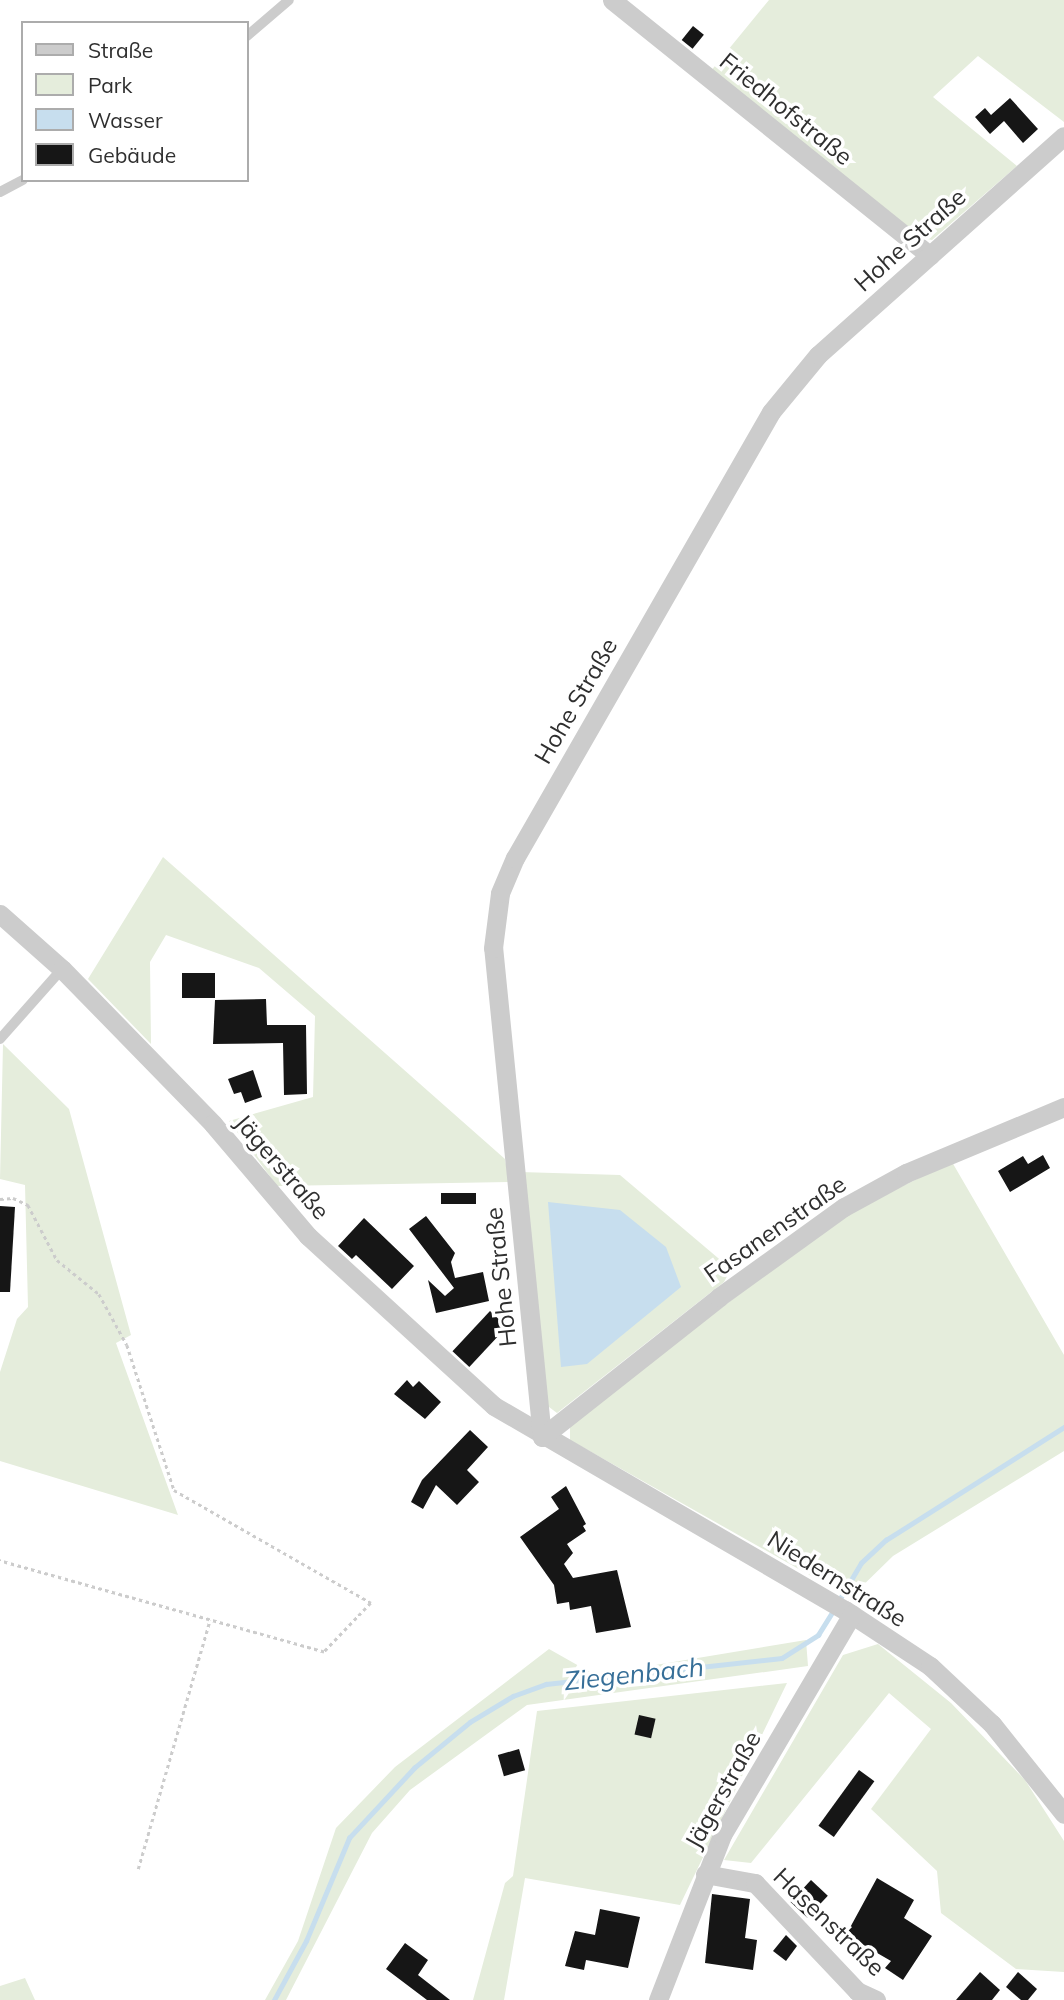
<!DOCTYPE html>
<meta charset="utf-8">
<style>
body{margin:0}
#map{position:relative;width:1064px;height:2000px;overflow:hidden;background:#fff;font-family:Mulish,sans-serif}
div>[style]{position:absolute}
.green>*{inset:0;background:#e5eddc}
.water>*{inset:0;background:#c7deee}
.stream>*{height:4.5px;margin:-2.25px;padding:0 2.25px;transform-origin:2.25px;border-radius:2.25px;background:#c7deee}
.building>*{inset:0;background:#161616;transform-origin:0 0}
.path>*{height:2.5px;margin-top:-1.25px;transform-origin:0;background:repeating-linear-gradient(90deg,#ccc 0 3.5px,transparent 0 7px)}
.service>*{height:10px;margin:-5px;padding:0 5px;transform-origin:5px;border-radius:5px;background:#ccc}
.minor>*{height:19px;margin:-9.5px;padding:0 9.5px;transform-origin:9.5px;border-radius:9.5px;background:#ccc}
span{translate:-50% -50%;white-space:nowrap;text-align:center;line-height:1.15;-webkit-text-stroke:7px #fff;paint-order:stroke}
.street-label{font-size:24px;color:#2f2f2f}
.water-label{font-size:26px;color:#376f98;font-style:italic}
.legend{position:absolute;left:21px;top:21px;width:228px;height:161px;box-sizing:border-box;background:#fff;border:2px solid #acacac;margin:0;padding:9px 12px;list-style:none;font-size:21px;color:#2f2f2f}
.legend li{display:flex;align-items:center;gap:14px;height:35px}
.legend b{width:35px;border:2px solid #acacac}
</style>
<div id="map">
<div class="green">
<i style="clip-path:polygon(769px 0,1064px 0,1064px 122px,978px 56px,933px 97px,1017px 166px,932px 240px,917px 237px,710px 72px)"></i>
<i style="clip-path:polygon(163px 857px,505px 1159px,509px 1182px,277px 1186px,229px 1121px,313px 1097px,315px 1016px,259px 968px,166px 935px,150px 962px,151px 1044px,88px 979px)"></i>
<i style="clip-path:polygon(3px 1044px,69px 1109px,131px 1335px,116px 1343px,178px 1515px,0 1461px,0 1372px,17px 1319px,28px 1307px,25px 1185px,0 1179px)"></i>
<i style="clip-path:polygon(952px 1162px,1064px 1355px,1064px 1451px,893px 1556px,850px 1598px,570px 1440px,570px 1422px,847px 1213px)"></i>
<i style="clip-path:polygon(520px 1172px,620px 1175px,731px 1269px,724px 1282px,557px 1413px,545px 1404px)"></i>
<i style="clip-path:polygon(806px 1640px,808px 1666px,527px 1705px,410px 1790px,372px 1833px,286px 2000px,265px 2000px,298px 1941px,336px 1828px,395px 1767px,549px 1649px,595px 1675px)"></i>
<i style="clip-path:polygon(878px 1644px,951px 1703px,1025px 1780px,1064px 1841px,1064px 1972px,1016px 1969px,941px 1913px,937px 1871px,871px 1809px,931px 1729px,889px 1693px,751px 1863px,724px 1860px,843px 1655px)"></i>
<i style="clip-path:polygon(787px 1683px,680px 1905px,525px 1878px,504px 2000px,473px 2000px,505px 1883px,513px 1876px,537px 1711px)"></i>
<i style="clip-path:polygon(25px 1978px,35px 2000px,0 2000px,0 1986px)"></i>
</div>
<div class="water">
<i style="clip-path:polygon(548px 1202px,620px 1210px,666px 1247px,681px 1287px,587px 1364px,561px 1367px)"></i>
</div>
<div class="stream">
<i style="left:838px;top:1602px;width:45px;rotate:-59.5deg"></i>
<i style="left:861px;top:1563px;width:34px;rotate:-43deg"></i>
<i style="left:886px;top:1540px;width:211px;rotate:-32.4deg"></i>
<i style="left:274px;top:2000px;width:67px;rotate:-61.5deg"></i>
<i style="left:306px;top:1941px;width:112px;rotate:-67.3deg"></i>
<i style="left:349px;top:1838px;width:96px;rotate:-47.1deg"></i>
<i style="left:414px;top:1768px;width:72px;rotate:-39.4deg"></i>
<i style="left:470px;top:1722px;width:50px;rotate:-31.2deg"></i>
<i style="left:513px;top:1696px;width:35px;rotate:-20deg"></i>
<i style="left:546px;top:1684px;width:237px;rotate:-6.3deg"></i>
<i style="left:782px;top:1658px;width:43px;rotate:-32.6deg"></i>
<i style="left:818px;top:1635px;width:31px;rotate:-58deg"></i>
</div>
<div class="building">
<i style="left:693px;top:26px;width:14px;height:18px;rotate:39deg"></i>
<i style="clip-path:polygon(1010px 98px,1038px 129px,1023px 143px,1004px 121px,990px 134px,975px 117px,985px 108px,991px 115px)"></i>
<i style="left:182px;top:973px;width:33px;height:25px"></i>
<i style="clip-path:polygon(266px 999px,267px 1025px,306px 1025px,307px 1094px,284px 1095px,283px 1043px,213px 1044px,215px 1000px)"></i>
<i style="clip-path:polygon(253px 1070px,262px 1097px,245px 1103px,241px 1092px,234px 1094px,228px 1079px)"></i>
<i style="clip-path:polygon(1043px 1155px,1050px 1168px,1010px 1192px,998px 1171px,1023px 1156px,1028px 1164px)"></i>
<i style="left:476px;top:1193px;width:11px;height:35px;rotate:90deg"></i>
<i style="clip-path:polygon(0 1206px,15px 1207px,10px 1292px,0 1292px)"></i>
<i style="clip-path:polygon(426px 1216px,455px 1253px,451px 1262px,455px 1278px,483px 1272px,489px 1301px,436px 1313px,428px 1280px,445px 1296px,454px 1288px,409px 1229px)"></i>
<i style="clip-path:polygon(364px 1218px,414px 1266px,392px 1289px,356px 1255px,352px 1259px,338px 1246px)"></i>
<i style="left:490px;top:1311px;width:23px;height:55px;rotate:43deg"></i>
<i style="clip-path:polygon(407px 1380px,413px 1387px,419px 1381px,441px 1402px,425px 1419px,394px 1394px)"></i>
<i style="clip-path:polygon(470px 1430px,488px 1447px,467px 1470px,479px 1482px,457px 1505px,436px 1485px,423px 1509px,411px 1502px,422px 1480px)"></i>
<i style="clip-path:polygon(566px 1486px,586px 1524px,583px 1526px,586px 1531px,567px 1544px,573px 1553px,564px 1564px,573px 1578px,617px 1570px,631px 1627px,596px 1633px,591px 1606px,570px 1610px,569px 1602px,557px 1604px,554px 1585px,520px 1537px,559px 1509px,551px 1497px)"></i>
<i style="left:639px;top:1715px;width:17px;height:20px;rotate:13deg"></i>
<i style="left:519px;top:1749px;width:22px;height:22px;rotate:74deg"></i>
<i style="left:859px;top:1770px;width:19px;height:69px;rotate:36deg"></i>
<i style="clip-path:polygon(877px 1878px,914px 1900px,904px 1918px,932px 1936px,903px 1980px,885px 1968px,891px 1961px,846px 1935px)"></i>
<i style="left:811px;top:1880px;width:23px;height:30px;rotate:43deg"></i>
<i style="clip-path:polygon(712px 1894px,750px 1899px,745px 1938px,757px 1940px,753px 1970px,705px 1963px)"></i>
<i style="clip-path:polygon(600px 1909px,640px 1917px,628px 1968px,586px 1960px,584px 1970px,565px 1966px,575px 1931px,595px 1935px)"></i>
<i style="clip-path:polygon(786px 1935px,797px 1946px,786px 1961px,773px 1951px)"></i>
<i style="clip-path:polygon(405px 1943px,428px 1960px,418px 1975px,450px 2000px,427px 2000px,386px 1969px)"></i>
<i style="clip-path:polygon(980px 1972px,1000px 1990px,992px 2000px,956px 2000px)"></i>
<i style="clip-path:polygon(1018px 1972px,1037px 1989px,1028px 2000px,1021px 2000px,1006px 1987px)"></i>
</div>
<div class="path">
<i style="left:0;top:1199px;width:13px;rotate:-4deg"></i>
<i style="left:13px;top:1198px;width:17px;rotate:25deg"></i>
<i style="left:28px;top:1205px;width:62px;rotate:62.2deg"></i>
<i style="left:57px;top:1260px;width:54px;rotate:39deg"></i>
<i style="left:99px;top:1294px;width:58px;rotate:61.2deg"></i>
<i style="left:127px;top:1345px;width:152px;rotate:72deg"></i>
<i style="left:174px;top:1490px;width:227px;rotate:29.8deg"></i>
<i style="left:371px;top:1603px;width:68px;rotate:133.8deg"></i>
<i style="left:324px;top:1652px;width:337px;rotate:-164.3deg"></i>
<i style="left:138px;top:1869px;width:259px;rotate:-73.9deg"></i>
</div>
<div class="service">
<i style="left:247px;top:36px;width:55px;rotate:-40.6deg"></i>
<i style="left:0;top:192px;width:26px;rotate:-28deg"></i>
<i style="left:0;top:1039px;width:94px;rotate:-48.5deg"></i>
</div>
<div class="minor">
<i style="left:612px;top:0;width:408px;rotate:38.8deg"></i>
<i style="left:0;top:914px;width:83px;rotate:41.6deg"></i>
<i style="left:62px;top:969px;width:216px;rotate:45.7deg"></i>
<i style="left:213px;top:1124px;width:147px;rotate:49.7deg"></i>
<i style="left:308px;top:1236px;width:252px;rotate:42.4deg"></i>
<i style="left:494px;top:1406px;width:406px;rotate:30.2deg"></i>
<i style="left:845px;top:1610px;width:102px;rotate:33.4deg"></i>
<i style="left:930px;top:1666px;width:85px;rotate:43.1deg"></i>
<i style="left:992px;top:1724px;width:115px;rotate:51.3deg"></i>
<i style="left:542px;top:1437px;width:491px;rotate:-95.7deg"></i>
<i style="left:493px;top:948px;width:55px;rotate:-82.7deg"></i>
<i style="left:500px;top:893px;width:38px;rotate:-67deg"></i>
<i style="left:515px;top:858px;width:514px;rotate:-60.14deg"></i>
<i style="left:771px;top:412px;width:74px;rotate:-50.5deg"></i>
<i style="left:818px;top:355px;width:329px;rotate:-41.7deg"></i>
<i style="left:542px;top:1437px;width:226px;rotate:-38.3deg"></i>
<i style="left:719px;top:1297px;width:154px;rotate:-35.8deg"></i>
<i style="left:844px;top:1207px;width:71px;rotate:-28.7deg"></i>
<i style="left:906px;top:1173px;width:171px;rotate:-22.7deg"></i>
<i style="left:705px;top:1874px;width:51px;rotate:10.2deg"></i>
<i style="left:755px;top:1883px;width:149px;rotate:46.6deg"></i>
<i style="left:857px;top:1991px;width:21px;rotate:25deg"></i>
<i style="left:658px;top:2000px;width:177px;rotate:-68.8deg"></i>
<i style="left:722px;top:1835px;width:256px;rotate:-59.5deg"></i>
</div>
<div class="street-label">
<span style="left:786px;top:109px;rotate:39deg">Friedhofstraße</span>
<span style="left:910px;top:240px;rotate:-42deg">Hohe Straße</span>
<span style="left:576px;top:701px;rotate:-60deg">Hohe Straße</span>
<span style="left:282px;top:1167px;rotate:49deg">Jägerstraße</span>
<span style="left:775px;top:1229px;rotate:-35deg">Fasanenstraße</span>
<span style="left:501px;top:1277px;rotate:-96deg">Hohe Straße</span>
<span style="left:837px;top:1579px;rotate:32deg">Niedernstraße</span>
<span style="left:723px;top:1790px;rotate:-61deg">Jägerstraße</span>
<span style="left:829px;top:1922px;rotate:44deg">Hasenstraße</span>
</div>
<div class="water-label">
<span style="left:634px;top:1674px;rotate:-6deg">Ziegenbach</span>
</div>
<ul class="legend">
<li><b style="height:9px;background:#ccc"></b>Straße</li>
<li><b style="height:19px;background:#e5eddc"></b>Park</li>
<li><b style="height:19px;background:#c7deee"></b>Wasser</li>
<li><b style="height:19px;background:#161616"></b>Gebäude</li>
</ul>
</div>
